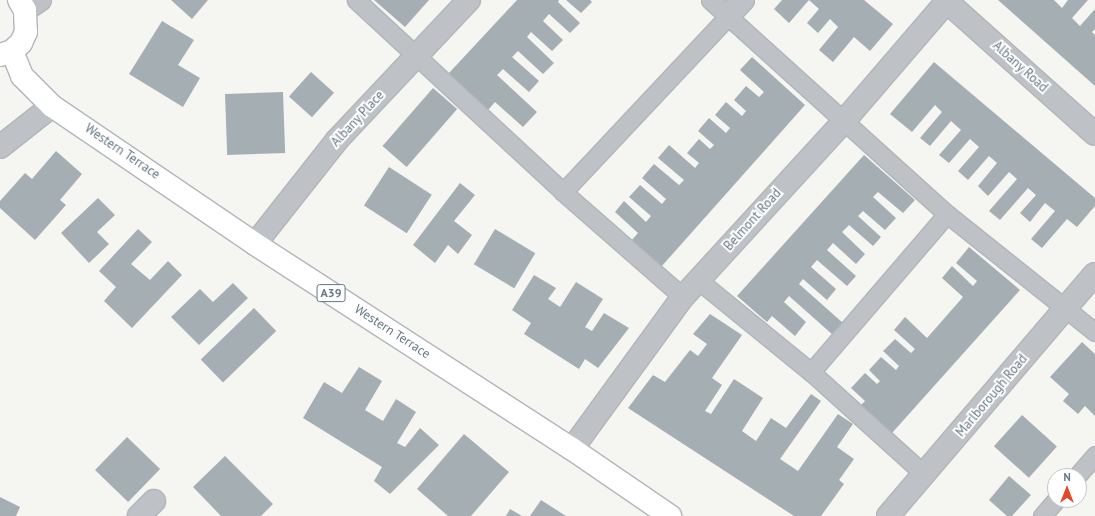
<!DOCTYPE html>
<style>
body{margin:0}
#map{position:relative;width:1095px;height:516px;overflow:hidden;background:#f5f5f1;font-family:"PT Sans",sans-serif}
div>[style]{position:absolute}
.building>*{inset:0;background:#a5aeb3;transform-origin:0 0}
.roads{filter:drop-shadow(1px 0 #b1b6ba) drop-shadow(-1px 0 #b1b6ba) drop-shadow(0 1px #b1b6ba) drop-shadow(0 -1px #b1b6ba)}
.service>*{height:17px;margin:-8.5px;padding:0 8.5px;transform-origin:8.5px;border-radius:8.5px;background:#bec2c6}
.minor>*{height:22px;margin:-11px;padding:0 11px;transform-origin:11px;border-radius:11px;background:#bec2c6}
.tertiary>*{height:22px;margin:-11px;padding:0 11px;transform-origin:11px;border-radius:11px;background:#bec2c6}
.primary>*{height:22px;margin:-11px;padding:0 11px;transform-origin:11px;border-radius:11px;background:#fff}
span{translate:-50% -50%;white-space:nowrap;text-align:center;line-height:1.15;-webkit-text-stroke:4px #fff;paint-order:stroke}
.shield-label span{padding:1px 3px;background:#fff;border:1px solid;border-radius:3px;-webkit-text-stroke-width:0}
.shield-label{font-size:12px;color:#647783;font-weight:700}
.street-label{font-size:13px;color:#647783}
.north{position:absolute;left:1047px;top:468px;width:40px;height:40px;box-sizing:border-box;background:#fff;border:1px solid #c1c9cd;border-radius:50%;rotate:0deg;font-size:11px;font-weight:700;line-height:16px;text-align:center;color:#647783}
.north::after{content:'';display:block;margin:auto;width:14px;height:18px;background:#e24825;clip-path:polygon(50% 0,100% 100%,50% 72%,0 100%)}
</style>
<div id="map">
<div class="building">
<i style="clip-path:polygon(171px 0,208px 0,192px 19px)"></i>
<i style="clip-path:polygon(374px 0,429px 0,405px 27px)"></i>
<i style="clip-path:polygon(517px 0,559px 0,558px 2px,580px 23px,570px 33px,549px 14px,543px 21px,563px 40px,552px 51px,531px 32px,527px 37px,554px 63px,543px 74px,518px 51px,512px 57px,539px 81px,529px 92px,503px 69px,497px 75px,537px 112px,523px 127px,495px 102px,488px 110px,449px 73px)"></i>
<i style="clip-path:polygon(566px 0,590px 0,592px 2px,581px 13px)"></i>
<i style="clip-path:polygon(782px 0,809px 0,789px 23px,774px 9px)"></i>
<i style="clip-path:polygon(809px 0,864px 0,893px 24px,870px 51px,854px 37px,833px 62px,819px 50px,838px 27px,830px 19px,818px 33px,807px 23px,819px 9px)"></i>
<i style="clip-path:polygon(998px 0,1054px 0,1062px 8px,1068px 0,1088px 0,1072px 18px,1080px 26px,1095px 9px,1095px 29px,1092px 32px,1095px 35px,1095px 86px)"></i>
<i style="clip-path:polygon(162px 21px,194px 40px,178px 65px,200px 78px,183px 107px,129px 74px)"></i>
<i style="clip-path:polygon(752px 57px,805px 105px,661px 267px,631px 241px,638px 233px,615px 212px,624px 201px,646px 222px,651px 216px,629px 197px,640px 185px,662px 204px,666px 199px,642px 178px,654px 164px,679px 185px,684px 180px,658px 158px,669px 145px,695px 168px,699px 163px,687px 153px,699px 139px,710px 149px,714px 145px,698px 131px,709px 118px,726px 133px,730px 128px,715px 115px,726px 102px,742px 116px,746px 111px,734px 100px,746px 86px,759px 97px,764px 92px,740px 70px)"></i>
<i style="clip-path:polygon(934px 62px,1095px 198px,1095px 206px,1077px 227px,1067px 219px,1042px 248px,1031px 239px,1055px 211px,1045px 203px,1030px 222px,1020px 213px,1036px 195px,1028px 188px,1000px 220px,989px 211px,1017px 179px,1009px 172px,988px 196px,978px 186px,997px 163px,989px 156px,968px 180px,958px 171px,979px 147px,970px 139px,949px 163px,939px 155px,961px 130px,951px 121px,930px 146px,920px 138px,942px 112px,935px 105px,912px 132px,890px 114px)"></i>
<i style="left:311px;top:72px;width:31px;height:33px;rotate:42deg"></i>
<i style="left:433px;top:88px;width:32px;height:77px;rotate:41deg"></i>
<i style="left:283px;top:92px;width:61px;height:58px;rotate:88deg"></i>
<i style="clip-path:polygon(56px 151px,82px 174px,60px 200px,66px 205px,35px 240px,0 208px,0 201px,25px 173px,32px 179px)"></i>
<i style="clip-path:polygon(864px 155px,915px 200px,903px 213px,878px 192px,873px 197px,896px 218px,885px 230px,863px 211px,858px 216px,881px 237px,873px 246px,849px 225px,842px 232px,865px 254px,856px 264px,833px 243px,827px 250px,856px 276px,847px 286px,817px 260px,811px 267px,836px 289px,827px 300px,803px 279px,799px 284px,843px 323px,833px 335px,789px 296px,784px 302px,806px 322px,795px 336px,772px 316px,767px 322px,737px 296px)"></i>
<i style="left:389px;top:167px;width:51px;height:46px;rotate:33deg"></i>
<i style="clip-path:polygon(460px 183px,475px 195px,454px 221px,472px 235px,458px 254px,448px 245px,435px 263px,413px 245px)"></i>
<i style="clip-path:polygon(98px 198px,115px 215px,97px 232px,109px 244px,89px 263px,61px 233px)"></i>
<i style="clip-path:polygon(138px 229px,152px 242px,131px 264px,150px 280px,168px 261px,182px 275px,132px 328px,104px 301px,116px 287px,99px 271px)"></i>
<i style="left:495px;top:229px;width:47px;height:41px;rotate:31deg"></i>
<i style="clip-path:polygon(969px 247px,1020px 290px,892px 433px,861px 405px,865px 401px,851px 388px,865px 373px,877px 384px,880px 381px,869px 370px,881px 357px,896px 370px,899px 366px,883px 351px,895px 339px,911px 353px,915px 349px,894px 330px,905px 317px,927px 338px,963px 297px,942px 278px,952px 266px,973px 286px,977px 281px,956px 263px)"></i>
<i style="clip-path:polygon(534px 275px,556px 288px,548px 299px,560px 307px,576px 282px,603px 299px,585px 327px,592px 331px,604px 313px,629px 328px,598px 368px,585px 359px,579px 369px,524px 334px,531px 323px,512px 310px)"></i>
<i style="clip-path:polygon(233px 283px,248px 298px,199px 345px,171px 317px,200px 289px,213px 302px)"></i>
<i style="left:254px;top:308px;width:32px;height:74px;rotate:46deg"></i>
<i style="clip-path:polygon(710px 314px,742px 335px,712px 378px,722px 385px,705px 411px,711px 414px,734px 379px,763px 398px,742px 431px,756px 441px,771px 418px,786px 428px,811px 394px,821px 401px,780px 459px,798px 471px,838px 414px,853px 424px,837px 447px,854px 459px,839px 480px,844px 484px,821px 516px,794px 516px,628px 408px,653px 375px,665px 382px,690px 350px,698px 356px,707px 344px,693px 334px)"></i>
<i style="clip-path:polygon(1082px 342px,1095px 354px,1095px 416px,1085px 406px,1078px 414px,1063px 401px,1069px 394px,1050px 377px)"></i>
<i style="clip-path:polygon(359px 367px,382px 381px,365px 410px,383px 421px,396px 399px,416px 412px,397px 443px,405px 447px,420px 428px,439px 445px,390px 494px,374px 481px,382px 467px,303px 418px,324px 382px,342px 393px)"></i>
<i style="left:1022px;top:415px;width:47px;height:42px;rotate:42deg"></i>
<i style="clip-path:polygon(464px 434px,509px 472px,471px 516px,448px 516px,417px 489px)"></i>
<i style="left:127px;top:437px;width:46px;height:46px;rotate:44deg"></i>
<i style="clip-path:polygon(225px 456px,273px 504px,261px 516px,221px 516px,193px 487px)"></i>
<i style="clip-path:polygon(1009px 476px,1031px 495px,1012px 516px,1007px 516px,989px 500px)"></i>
<i style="clip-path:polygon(0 497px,20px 507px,16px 516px,0 516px)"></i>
<i style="clip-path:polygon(541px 500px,566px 516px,530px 516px)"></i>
<i style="clip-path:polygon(510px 509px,522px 516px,506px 516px)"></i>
</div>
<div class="roads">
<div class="service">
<i style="left:356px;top:0;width:282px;rotate:42.8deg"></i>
<i style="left:563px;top:192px;width:159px;rotate:41.2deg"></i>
<i style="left:710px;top:0;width:319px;rotate:42.1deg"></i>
<i style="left:947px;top:214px;width:189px;rotate:38.6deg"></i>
<i style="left:563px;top:192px;width:241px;rotate:-46.8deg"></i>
<i style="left:698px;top:280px;width:146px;rotate:39.2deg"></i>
<i style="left:811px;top:372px;width:154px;rotate:42.1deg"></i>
<i style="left:811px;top:372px;width:208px;rotate:-49.3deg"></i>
<i style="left:1077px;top:476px;width:28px;rotate:-49deg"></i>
<i style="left:1042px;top:516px;width:21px;rotate:-49deg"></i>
</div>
<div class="minor">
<i style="left:945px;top:0;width:201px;rotate:41.8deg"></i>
<i style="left:728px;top:16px;width:22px;rotate:-47deg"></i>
<i style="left:0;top:147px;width:66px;rotate:-38.3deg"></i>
<i style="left:255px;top:244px;width:132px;rotate:-51.7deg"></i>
<i style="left:337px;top:140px;width:192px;rotate:-46.7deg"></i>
<i style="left:572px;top:449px;width:188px;rotate:-53.9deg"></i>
<i style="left:683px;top:297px;width:239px;rotate:-47.5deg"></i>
<i style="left:844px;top:121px;width:160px;rotate:-49.3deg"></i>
<i style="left:139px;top:516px;width:21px;rotate:-45deg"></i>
<i style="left:888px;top:516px;width:318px;rotate:-49.5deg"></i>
</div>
<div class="tertiary">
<i style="left:25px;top:10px;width:18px;rotate:-34deg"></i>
</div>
<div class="primary">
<i style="left:12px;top:51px;width:27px;rotate:68deg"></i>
<i style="left:22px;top:76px;width:42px;rotate:45deg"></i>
<i style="left:52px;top:106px;width:245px;rotate:34.2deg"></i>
<i style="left:255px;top:244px;width:378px;rotate:32.9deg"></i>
<i style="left:572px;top:449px;width:119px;rotate:34.4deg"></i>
<i style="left:0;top:55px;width:13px;rotate:-18deg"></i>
<i style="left:12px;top:51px;width:12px;rotate:-42deg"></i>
<i style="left:21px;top:43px;width:12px;rotate:-66deg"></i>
<i style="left:26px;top:32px;width:22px;rotate:-93deg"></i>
<i style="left:25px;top:10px;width:12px;rotate:-121deg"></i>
</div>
</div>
<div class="shield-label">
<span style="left:331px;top:293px">A39</span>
</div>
<div class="street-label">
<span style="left:1020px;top:67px;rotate:42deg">Albany Road</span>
<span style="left:358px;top:119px;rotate:-47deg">Albany Place</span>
<span style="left:122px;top:152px;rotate:34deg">Western Terrace</span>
<span style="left:753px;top:220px;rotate:-48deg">Belmont Road</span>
<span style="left:392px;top:332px;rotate:33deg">Western Terrace</span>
<span style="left:992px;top:396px;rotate:-50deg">Marlborough Road</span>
</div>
<div class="north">N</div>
</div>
